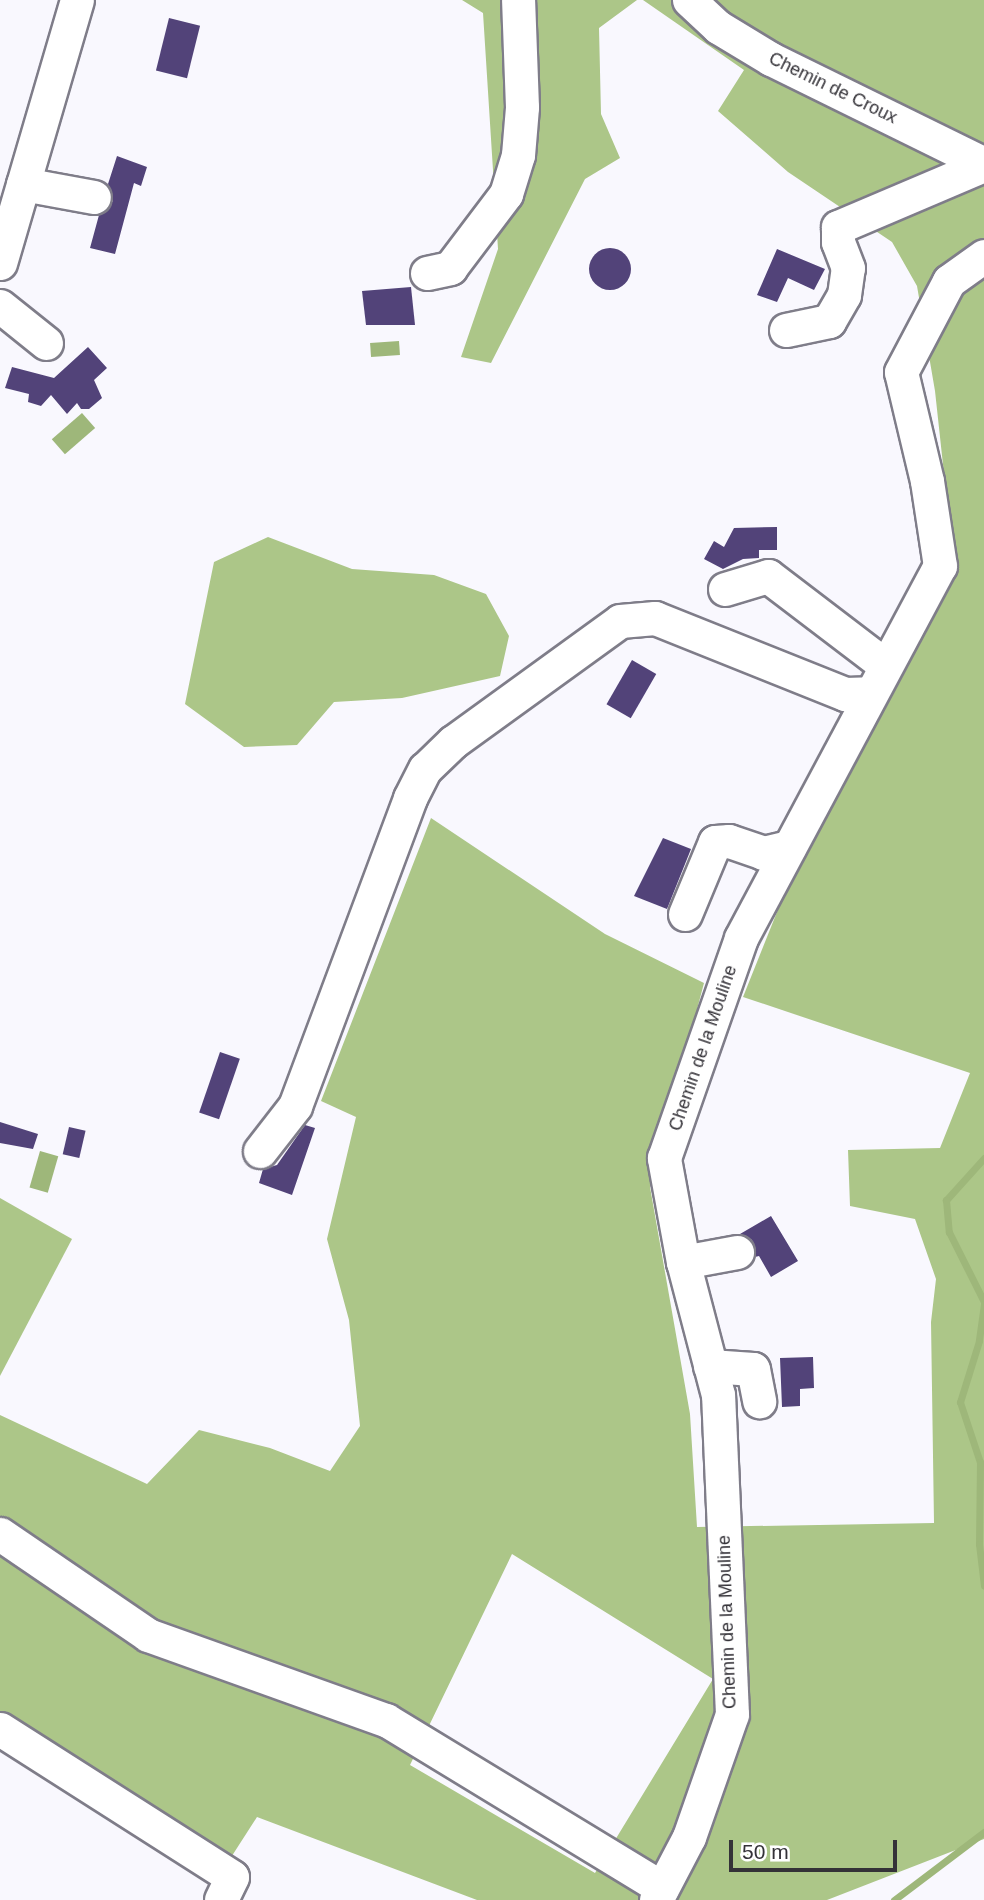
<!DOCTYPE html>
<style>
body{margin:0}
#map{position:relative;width:984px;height:1900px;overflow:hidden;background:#f9f8fe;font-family:Helvetica,sans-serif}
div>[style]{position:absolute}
.forest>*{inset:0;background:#acc688}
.water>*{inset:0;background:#9eb77a;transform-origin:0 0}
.stream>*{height:7px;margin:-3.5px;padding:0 3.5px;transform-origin:3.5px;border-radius:3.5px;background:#9eb77a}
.building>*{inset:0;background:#524379;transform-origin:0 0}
.round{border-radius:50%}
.roads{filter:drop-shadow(2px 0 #7f7d89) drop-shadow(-2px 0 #7f7d89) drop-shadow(0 2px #7f7d89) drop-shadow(0 -2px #7f7d89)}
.minor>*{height:33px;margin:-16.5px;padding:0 16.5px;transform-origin:16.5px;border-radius:16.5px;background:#fff}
span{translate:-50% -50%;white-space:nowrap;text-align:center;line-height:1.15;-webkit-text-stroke:7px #fff;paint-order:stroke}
.street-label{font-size:18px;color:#343238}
.scale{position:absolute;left:729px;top:1840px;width:168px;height:32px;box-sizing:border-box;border:4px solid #343238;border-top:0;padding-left:9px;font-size:21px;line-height:24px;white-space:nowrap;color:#343238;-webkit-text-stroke:5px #fff;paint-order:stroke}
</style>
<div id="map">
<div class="forest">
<i style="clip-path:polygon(462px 0,637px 0,599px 28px,601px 114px,620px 158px,585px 179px,491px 363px,461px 357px,498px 249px,483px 13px)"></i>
<i style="clip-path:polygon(evenodd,643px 0,984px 0,984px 1839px,827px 1900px,477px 1900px,257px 1817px,219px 1876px,0 1730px,0 1415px,147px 1484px,199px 1430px,270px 1448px,330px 1471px,360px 1426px,349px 1320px,327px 1239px,356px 1117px,321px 1101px,431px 818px,605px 934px,704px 983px,650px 1187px,690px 1414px,697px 1527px,934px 1523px,931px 1322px,936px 1279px,915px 1219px,850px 1206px,848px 1150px,940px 1148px,970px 1073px,743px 997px,789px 882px,955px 575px,935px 391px,917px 286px,892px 242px,788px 172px,718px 111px,744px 70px,643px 0,512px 1554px,713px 1679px,595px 1873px,410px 1765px,512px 1554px)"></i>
<i style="clip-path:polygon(268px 537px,352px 569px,434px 575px,486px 594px,509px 636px,500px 676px,402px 698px,334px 702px,297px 745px,244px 747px,185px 704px,214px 562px)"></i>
<i style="clip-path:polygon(0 1198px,72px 1239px,0 1376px)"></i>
</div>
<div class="water">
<i style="left:399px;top:341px;width:14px;height:29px;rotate:86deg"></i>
<i style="left:82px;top:413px;width:20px;height:40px;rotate:49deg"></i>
<i style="left:40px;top:1151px;width:19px;height:38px;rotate:16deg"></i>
</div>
<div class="stream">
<i style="left:984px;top:1158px;width:57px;rotate:132.1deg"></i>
<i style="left:946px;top:1200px;width:32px;rotate:85deg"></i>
<i style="left:949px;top:1232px;width:78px;rotate:63.4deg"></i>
<i style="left:984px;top:1304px;width:37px;rotate:98deg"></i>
<i style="left:979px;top:1341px;width:64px;rotate:107.3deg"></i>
<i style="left:960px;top:1402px;width:63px;rotate:71.6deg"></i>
<i style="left:980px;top:1462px;width:82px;rotate:90.7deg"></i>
<i style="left:979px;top:1544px;width:42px;rotate:83.2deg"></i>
<i style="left:894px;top:1900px;width:113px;rotate:-37.1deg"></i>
</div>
<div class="building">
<i style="left:169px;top:18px;width:32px;height:54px;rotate:14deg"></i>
<i style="clip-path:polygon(117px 156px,147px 167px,141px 186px,134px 183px,115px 254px,90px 248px,99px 215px,113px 201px,108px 184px)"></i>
<i class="round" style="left:589px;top:248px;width:42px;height:42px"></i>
<i style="clip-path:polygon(777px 249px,825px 269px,814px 290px,788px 278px,777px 302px,757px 295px)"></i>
<i style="clip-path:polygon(411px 287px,415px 325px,366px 325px,362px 291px)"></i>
<i style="clip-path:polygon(88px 347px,107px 368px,94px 380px,102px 398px,89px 409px,81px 409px,77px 403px,67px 414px,51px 395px,41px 406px,28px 402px,29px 394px,5px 388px,12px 367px,54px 378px)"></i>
<i style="clip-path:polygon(777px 527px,777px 550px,759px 550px,759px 558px,743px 559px,723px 569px,704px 559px,714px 541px,724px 547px,734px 528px)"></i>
<i style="left:632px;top:660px;width:28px;height:51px;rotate:30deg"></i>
<i style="clip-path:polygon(663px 838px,691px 849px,667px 909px,634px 896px)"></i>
<i style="left:220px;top:1052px;width:21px;height:64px;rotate:19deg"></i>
<i style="clip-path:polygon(0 1122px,38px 1134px,33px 1149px,0 1143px)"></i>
<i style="clip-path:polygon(305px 1125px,315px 1128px,292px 1195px,259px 1183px,263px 1169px,277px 1165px)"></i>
<i style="left:69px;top:1127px;width:17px;height:28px;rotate:13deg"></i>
<i style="clip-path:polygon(771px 1216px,798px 1261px,771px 1277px,759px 1256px,755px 1257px,752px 1240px,740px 1234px)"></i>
<i style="clip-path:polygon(813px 1357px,814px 1388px,800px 1389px,800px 1406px,782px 1407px,780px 1358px)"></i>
</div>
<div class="roads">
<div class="minor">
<i style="left:689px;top:0;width:40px;rotate:43deg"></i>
<i style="left:718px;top:27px;width:62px;rotate:31.1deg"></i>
<i style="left:771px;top:59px;width:237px;rotate:26.2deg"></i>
<i style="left:23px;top:184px;width:72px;rotate:10.4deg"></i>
<i style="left:0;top:263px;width:274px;rotate:-73.7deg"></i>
<i style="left:427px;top:273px;width:24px;rotate:-12deg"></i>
<i style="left:450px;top:268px;width:93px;rotate:-52.9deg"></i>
<i style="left:506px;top:194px;width:41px;rotate:-72.9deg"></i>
<i style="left:518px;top:155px;width:48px;rotate:-85.2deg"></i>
<i style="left:522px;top:107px;width:107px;rotate:-92.1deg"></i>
<i style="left:0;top:306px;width:59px;rotate:38.8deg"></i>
<i style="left:786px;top:330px;width:44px;rotate:-11.8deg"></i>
<i style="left:829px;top:321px;width:30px;rotate:-60deg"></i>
<i style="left:844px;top:295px;width:27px;rotate:-82deg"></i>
<i style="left:848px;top:268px;width:28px;rotate:-111deg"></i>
<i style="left:838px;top:242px;width:15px;rotate:-90deg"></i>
<i style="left:838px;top:227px;width:159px;rotate:-23deg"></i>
<i style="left:725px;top:589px;width:45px;rotate:-16.8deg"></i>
<i style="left:768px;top:576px;width:147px;rotate:37.3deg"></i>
<i style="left:685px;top:914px;width:78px;rotate:-67.4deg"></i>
<i style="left:715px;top:842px;width:14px;rotate:-4deg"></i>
<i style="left:729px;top:841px;width:36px;rotate:19deg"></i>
<i style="left:763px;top:853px;width:27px;rotate:-13deg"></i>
<i style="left:260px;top:1151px;width:57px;rotate:-52.1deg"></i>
<i style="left:295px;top:1106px;width:329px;rotate:-69.5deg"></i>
<i style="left:410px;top:798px;width:33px;rotate:-63deg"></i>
<i style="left:425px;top:769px;width:39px;rotate:-44deg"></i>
<i style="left:453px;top:742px;width:206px;rotate:-35.9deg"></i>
<i style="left:620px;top:621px;width:35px;rotate:-5deg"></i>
<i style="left:655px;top:618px;width:205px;rotate:21.8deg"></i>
<i style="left:845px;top:694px;width:25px;rotate:-2deg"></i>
<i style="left:683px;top:1262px;width:55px;rotate:-10.5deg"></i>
<i style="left:710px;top:1366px;width:43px;rotate:4deg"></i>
<i style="left:753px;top:1369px;width:33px;rotate:79deg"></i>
<i style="left:0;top:1534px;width:179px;rotate:34.3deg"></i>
<i style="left:148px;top:1635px;width:253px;rotate:19.7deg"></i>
<i style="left:386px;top:1720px;width:323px;rotate:31.3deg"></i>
<i style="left:0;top:1729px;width:275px;rotate:32.5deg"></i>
<i style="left:232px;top:1877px;width:25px;rotate:116deg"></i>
<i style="left:656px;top:1900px;width:71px;rotate:-62.4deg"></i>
<i style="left:689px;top:1837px;width:130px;rotate:-70.7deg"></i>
<i style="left:732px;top:1714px;width:319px;rotate:-92.5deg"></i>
<i style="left:718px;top:1395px;width:138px;rotate:-104.7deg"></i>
<i style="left:683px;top:1262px;width:106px;rotate:-100.4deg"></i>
<i style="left:664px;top:1158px;width:233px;rotate:-70.7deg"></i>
<i style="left:741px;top:938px;width:422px;rotate:-61.9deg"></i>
<i style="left:940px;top:566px;width:86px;rotate:-98.7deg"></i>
<i style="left:927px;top:481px;width:112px;rotate:-103.4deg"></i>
<i style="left:901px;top:372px;width:103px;rotate:-62.2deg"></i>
<i style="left:949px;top:281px;width:43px;rotate:-35.5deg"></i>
</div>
</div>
<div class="street-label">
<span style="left:833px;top:88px;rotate:26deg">Chemin de Croux</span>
<span style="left:703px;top:1048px;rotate:-71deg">Chemin de la Mouline</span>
<span style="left:727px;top:1622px;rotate:-92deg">Chemin de la Mouline</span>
</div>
<div class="scale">50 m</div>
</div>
